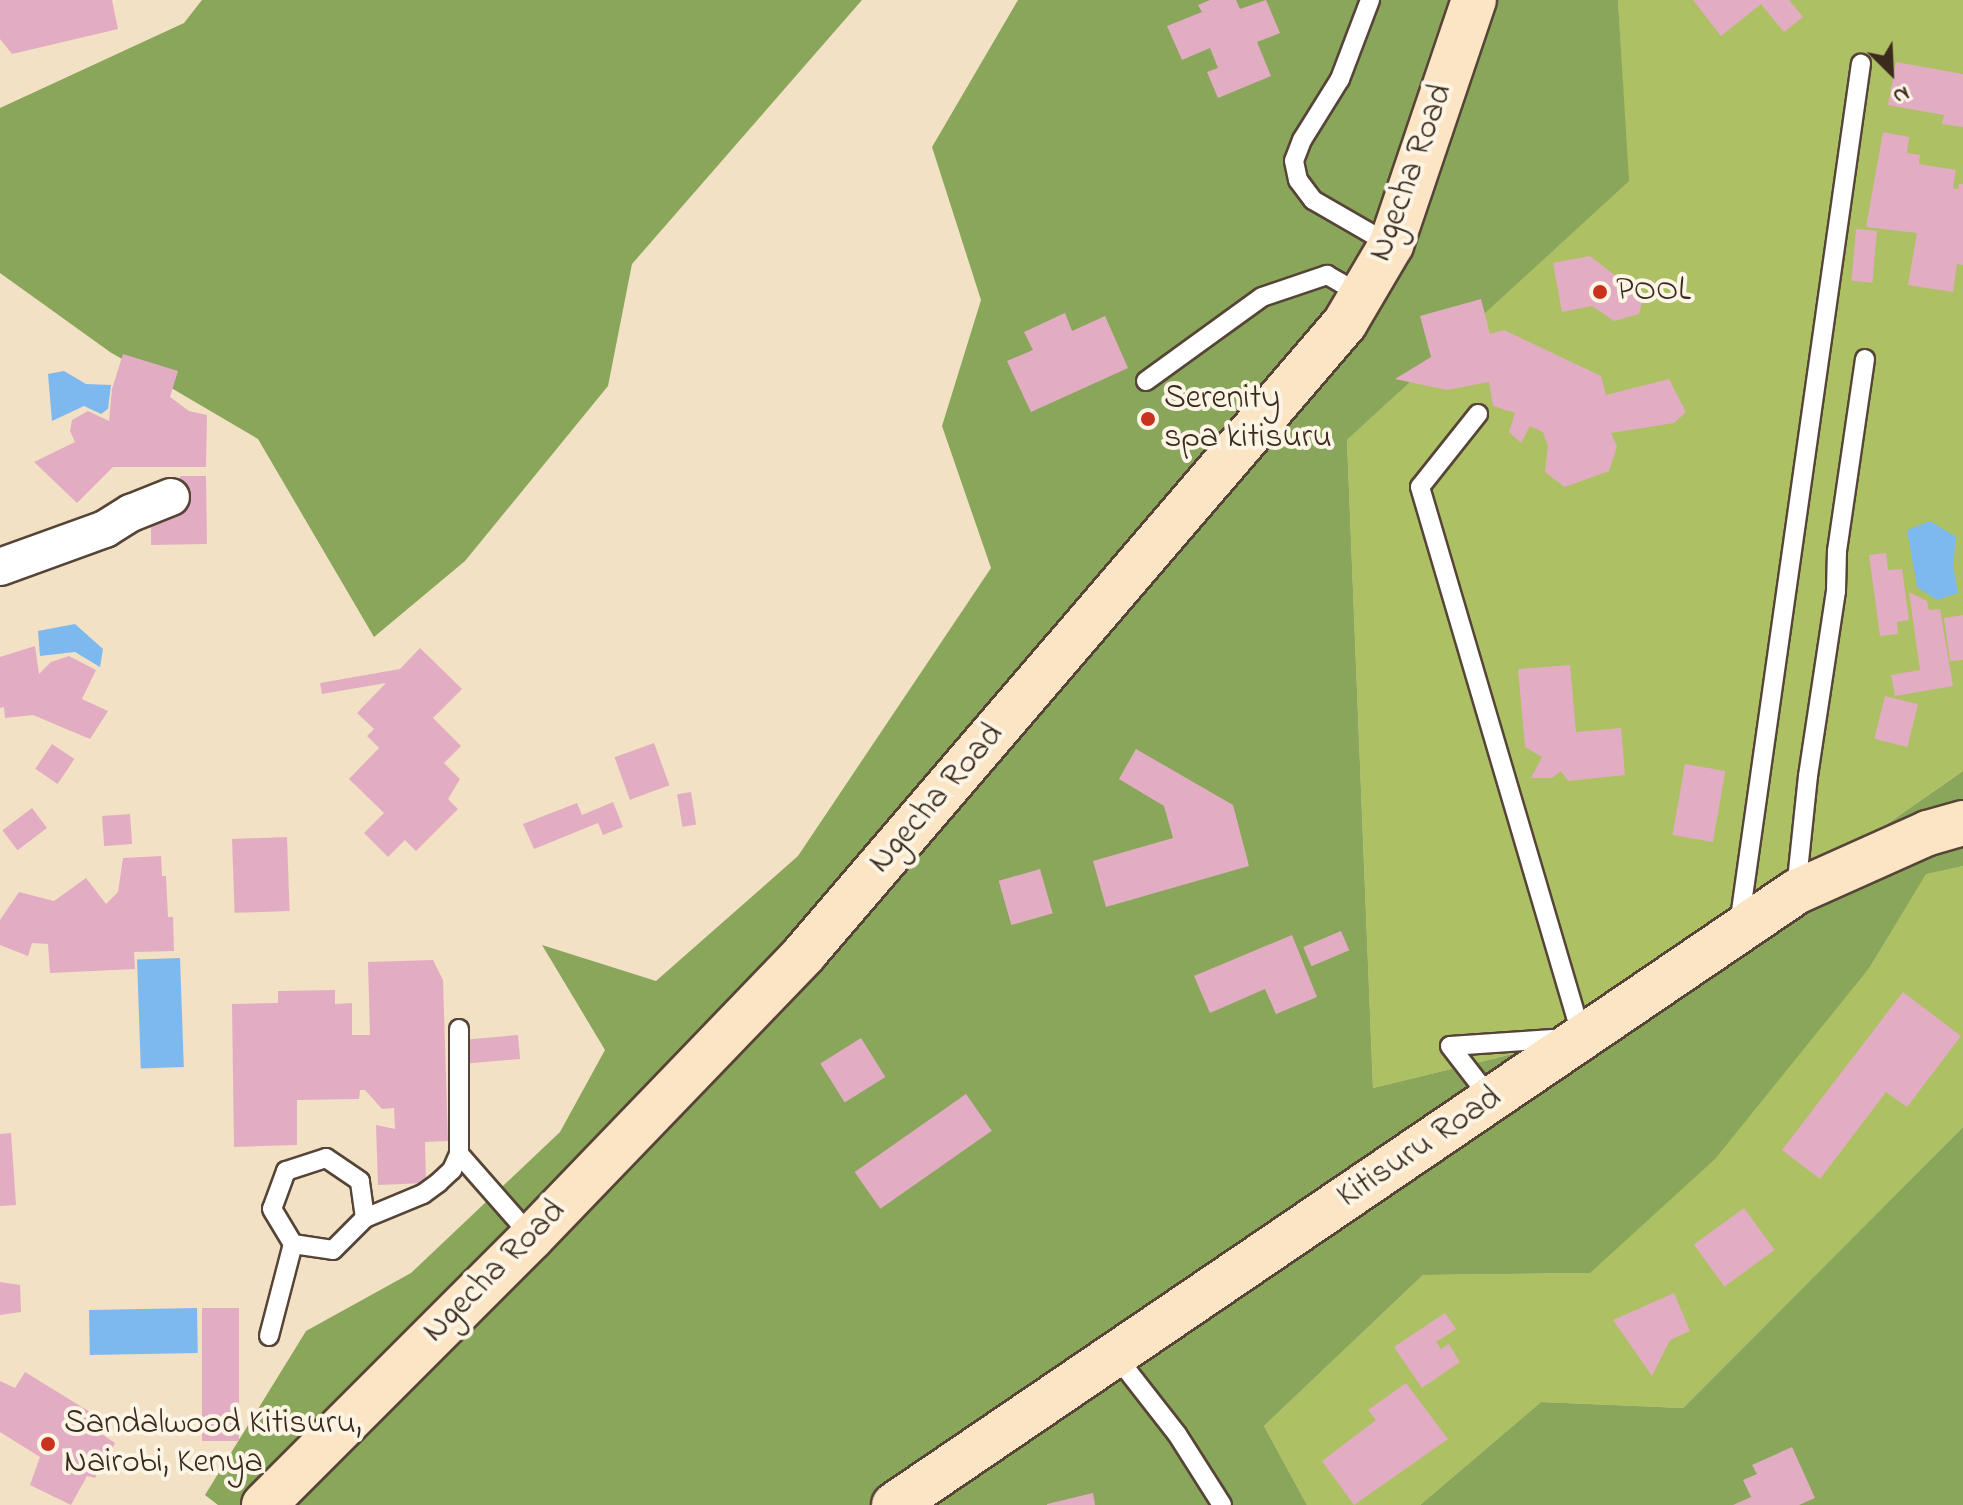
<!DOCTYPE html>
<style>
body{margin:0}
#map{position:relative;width:1963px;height:1505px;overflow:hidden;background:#f2e1c4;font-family:"Indie Flower",sans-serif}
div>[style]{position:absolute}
.green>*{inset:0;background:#adc064}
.forest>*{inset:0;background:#8aa65a}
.water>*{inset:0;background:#7db8ef;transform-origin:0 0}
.building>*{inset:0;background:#e2adc2;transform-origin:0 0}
.roads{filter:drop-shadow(2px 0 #564537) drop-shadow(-2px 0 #564537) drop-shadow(0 2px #564537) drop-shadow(0 -2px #564537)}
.lane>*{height:18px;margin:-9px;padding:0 9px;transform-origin:9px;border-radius:9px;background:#fff}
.street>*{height:36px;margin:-18px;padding:0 18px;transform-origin:18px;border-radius:18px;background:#fff}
.secondary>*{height:44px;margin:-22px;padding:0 22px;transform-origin:22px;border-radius:22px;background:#fce5c4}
.dots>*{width:22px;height:22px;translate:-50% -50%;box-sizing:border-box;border:4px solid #fcf5e5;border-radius:50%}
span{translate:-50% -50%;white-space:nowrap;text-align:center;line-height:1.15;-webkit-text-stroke:8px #fcf5e5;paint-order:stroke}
.street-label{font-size:34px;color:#3b2a1e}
.poi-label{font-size:34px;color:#3b2a1e}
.left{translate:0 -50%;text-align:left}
.north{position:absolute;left:1851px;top:32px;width:80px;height:80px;-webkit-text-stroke:6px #fcf5e5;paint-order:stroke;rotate:156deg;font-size:22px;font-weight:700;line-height:32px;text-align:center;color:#3b2a1e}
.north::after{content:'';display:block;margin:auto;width:28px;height:36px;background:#3b2a1e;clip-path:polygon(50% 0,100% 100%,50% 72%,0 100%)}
</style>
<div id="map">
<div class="green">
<i style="clip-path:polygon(1618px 0,1963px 0,1963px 771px,1582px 1037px,1373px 1088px,1347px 440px,1628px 181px)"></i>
<i style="clip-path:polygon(1963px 866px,1963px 1127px,1683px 1408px,1541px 1402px,1420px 1505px,1307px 1505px,1264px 1426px,1423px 1275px,1590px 1273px,1870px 967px,1926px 873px)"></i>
</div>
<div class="forest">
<i style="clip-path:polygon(202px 0,862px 0,632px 264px,608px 386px,465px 561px,374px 637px,258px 439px,110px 352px,0 273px,0 108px,184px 23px)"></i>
<i style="clip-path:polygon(1018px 0,1618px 0,1629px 181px,1347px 440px,1373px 1088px,1582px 1037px,1963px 771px,1963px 866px,1926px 874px,1870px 967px,1715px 1159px,1590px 1273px,1423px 1275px,1264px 1426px,1307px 1505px,218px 1505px,205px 1495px,306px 1331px,411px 1273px,560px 1132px,605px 1050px,542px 945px,656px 981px,798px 856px,991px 568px,942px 426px,981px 300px,932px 147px)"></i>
<i style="clip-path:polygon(1963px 1127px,1963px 1505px,1420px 1505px,1541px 1402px,1683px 1408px)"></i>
</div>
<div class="water">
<i style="clip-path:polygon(64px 371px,86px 384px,111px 385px,108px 409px,101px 414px,84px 406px,52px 421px,48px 374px)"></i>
<i style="clip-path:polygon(1930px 521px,1956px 537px,1953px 566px,1958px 593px,1937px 600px,1917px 587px,1907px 530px)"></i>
<i style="clip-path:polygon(75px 624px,103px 649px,100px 667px,75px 652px,40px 656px,38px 631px)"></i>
<i style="left:180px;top:958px;width:109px;height:43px;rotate:88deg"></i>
<i style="left:197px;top:1308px;width:45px;height:108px;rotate:89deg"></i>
</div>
<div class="building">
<i style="clip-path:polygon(0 0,112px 0,118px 29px,12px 54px,0 39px)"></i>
<i style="clip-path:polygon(1210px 0,1236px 0,1240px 9px,1266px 0,1280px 33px,1257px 42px,1271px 76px,1218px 98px,1207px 72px,1218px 68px,1210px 48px,1182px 60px,1167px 26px,1202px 12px,1198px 5px)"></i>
<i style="clip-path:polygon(1693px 0,1789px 0,1803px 17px,1784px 32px,1761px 4px,1721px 36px)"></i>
<i style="clip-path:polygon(1896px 62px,1963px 74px,1963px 127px,1942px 124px,1944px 115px,1888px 105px)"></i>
<i style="clip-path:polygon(1883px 132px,1909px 137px,1907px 153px,1920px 155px,1919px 164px,1956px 170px,1953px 188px,1958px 189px,1959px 184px,1963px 184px,1963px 265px,1957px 264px,1953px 292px,1908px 285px,1917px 233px,1866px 227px)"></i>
<i style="left:1856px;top:229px;width:21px;height:52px;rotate:5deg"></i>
<i style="clip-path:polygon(1590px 256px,1626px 284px,1640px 287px,1644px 296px,1639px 314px,1614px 321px,1592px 306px,1562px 312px,1553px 263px)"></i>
<i style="clip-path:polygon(1481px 299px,1490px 334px,1504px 330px,1601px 376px,1606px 395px,1669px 379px,1686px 412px,1674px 423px,1611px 433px,1617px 447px,1609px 471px,1565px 487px,1545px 472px,1548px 446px,1543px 432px,1530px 426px,1521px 443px,1509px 432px,1515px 413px,1493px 406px,1489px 382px,1447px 390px,1395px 379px,1431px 357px,1420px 316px)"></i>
<i style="clip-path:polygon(1065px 313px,1072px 331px,1105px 316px,1128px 368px,1031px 412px,1007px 361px,1033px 350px,1024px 332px)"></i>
<i style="clip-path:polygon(123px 354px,178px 371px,170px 397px,189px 411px,207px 415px,206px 467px,113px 467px,77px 503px,34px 462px,75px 442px,70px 431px,72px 420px,88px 411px,109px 421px,112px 389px)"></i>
<i style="clip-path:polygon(180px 476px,206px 476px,207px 544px,151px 545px,151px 515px,181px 514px)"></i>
<i style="clip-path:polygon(1886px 553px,1888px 570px,1902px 569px,1909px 620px,1897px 622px,1898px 634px,1880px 636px,1869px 555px)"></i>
<i style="clip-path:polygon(1909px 592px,1927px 601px,1929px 610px,1940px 609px,1953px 686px,1895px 696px,1891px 675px,1920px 670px)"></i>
<i style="clip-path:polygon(1963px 615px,1963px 660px,1950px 661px,1944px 618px)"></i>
<i style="clip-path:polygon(35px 646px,39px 674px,51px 662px,69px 656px,96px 670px,82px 699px,108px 711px,90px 739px,33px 715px,5px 718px,4px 707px,0 708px,0 657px)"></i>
<i style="clip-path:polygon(420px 648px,462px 689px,433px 718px,461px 746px,444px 763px,460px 779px,448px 799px,458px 809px,416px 851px,405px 840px,388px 857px,364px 833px,384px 813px,349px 779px,379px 748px,367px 736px,374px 729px,357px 713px,386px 683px,322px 694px,320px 683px,400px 669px)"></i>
<i style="clip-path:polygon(1570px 665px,1576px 732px,1621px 728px,1625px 775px,1568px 781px,1561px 771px,1552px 778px,1531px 778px,1542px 757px,1525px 747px,1518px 669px)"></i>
<i style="left:1885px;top:696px;width:34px;height:44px;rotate:14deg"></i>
<i style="left:654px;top:743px;width:45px;height:42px;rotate:70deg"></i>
<i style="left:52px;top:744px;width:27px;height:30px;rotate:34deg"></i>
<i style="clip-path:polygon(1136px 749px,1233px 805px,1249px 866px,1106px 907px,1093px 861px,1173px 838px,1164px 806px,1119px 779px)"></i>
<i style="left:1685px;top:764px;width:41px;height:72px;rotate:10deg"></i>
<i style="left:691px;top:792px;width:33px;height:14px;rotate:81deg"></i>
<i style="clip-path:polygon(613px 802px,623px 827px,603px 835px,598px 823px,534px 849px,523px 824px,577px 803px,582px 815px)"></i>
<i style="left:32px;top:808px;width:25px;height:37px;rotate:53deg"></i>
<i style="left:130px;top:814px;width:30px;height:28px;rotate:86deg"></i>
<i style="left:287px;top:837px;width:74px;height:55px;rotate:88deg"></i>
<i style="clip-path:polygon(161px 856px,162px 876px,166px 876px,168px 917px,173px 917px,174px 951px,134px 952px,135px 969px,50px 973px,48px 944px,32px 943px,28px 956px,0 945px,0 920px,19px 892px,54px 901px,86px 878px,106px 904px,118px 892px,123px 858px)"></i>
<i style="left:1040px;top:869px;width:46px;height:43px;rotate:74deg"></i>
<i style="left:1341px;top:931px;width:21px;height:41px;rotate:67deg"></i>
<i style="clip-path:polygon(1292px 935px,1317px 997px,1276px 1014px,1265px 989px,1210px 1013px,1194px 976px)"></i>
<i style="clip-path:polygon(433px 960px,443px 980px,448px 1141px,425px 1142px,426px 1183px,378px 1185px,376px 1125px,395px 1129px,394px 1108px,382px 1109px,365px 1090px,360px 1090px,359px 1099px,297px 1100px,297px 1145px,234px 1147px,232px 1004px,278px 1003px,278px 991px,335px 990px,335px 1004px,352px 1003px,352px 1035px,370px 1035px,368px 962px)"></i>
<i style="clip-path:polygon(1903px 992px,1961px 1036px,1907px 1107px,1886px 1092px,1820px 1179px,1782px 1150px)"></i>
<i style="left:518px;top:1035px;width:24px;height:56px;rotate:85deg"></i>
<i style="left:861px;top:1038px;width:46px;height:48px;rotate:58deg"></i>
<i style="left:966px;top:1094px;width:45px;height:136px;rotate:55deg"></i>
<i style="clip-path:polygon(11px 1133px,16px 1205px,0 1206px,0 1134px)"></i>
<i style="left:1744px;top:1208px;width:52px;height:62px;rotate:54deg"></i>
<i style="clip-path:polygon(0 1282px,20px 1285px,21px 1312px,0 1315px)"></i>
<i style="clip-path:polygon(1674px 1293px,1690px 1331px,1670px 1340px,1652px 1376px,1613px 1320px)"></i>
<i style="left:202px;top:1308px;width:37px;height:133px"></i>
<i style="clip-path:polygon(1445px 1313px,1456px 1329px,1436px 1342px,1441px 1349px,1449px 1344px,1460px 1362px,1422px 1388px,1394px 1347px)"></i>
<i style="clip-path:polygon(25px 1372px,90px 1412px,84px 1422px,115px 1443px,95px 1478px,87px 1476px,71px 1505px,30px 1485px,40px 1457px,0 1432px,0 1381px,15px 1388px)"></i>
<i style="clip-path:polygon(1406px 1383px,1448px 1439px,1354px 1505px,1322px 1461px,1376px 1420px,1368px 1410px)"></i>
<i style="clip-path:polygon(1792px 1447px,1815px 1498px,1799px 1505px,1733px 1505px,1751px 1497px,1743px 1480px,1757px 1474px,1752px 1465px)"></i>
<i style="clip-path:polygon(1093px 1493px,1095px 1505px,1047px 1505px,1047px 1504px)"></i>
</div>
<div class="roads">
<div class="lane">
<i style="left:1370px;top:0;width:85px;rotate:110.8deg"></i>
<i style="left:1340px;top:79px;width:72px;rotate:121.9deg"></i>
<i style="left:1302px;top:140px;width:22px;rotate:111deg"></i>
<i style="left:1294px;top:161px;width:19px;rotate:78deg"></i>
<i style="left:1298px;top:180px;width:25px;rotate:53deg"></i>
<i style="left:1313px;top:200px;width:90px;rotate:30deg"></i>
<i style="left:1146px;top:381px;width:143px;rotate:-35.9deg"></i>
<i style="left:1262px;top:297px;width:69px;rotate:-18.7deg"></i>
<i style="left:1327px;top:275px;width:40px;rotate:29.7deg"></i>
<i style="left:1478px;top:414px;width:93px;rotate:128.5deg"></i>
<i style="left:1420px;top:487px;width:573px;rotate:73.59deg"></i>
<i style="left:1582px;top:1037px;width:132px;rotate:176.1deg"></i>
<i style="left:1450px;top:1046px;width:67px;rotate:52.3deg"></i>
<i style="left:1796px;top:890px;width:115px;rotate:-84deg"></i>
<i style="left:1808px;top:776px;width:187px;rotate:-81.4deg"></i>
<i style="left:1836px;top:591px;width:40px;rotate:-88.6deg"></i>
<i style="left:1837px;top:551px;width:194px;rotate:-81.7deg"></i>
<i style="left:1739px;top:925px;width:870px;rotate:-81.94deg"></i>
<i style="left:459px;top:1154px;width:111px;rotate:48.7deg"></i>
<i style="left:365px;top:1218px;width:37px;rotate:-98deg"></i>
<i style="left:360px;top:1181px;width:41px;rotate:-145.9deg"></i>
<i style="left:326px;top:1158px;width:42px;rotate:162deg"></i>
<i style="left:286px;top:1171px;width:40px;rotate:110.2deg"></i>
<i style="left:272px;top:1209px;width:41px;rotate:59deg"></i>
<i style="left:293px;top:1244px;width:40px;rotate:8.5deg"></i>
<i style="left:333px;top:1250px;width:45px;rotate:-45deg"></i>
<i style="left:365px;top:1218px;width:63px;rotate:-22.5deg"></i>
<i style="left:423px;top:1194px;width:19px;rotate:-36deg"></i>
<i style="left:438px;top:1183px;width:19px;rotate:-43deg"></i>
<i style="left:452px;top:1170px;width:17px;rotate:-66deg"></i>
<i style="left:459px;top:1154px;width:125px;rotate:-90deg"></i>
<i style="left:269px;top:1336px;width:95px;rotate:-75.4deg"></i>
<i style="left:1116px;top:1356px;width:99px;rotate:52deg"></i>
<i style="left:1177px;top:1434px;width:84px;rotate:57.6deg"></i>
</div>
<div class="street">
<i style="left:0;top:567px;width:112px;rotate:-19.9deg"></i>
<i style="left:105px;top:529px;width:31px;rotate:-32deg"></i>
<i style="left:131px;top:513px;width:43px;rotate:-21.8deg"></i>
</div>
<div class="secondary">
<i style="left:264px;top:1505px;width:379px;rotate:-45deg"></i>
<i style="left:532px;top:1237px;width:393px;rotate:-46.1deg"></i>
<i style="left:804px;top:954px;width:831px;rotate:-49.39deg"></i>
<i style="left:1345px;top:323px;width:91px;rotate:-59.5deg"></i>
<i style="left:1391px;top:245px;width:259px;rotate:-71.3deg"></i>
<i style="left:894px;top:1505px;width:1091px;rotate:-34.2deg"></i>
<i style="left:1796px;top:892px;width:145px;rotate:-24.1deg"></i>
<i style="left:1928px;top:833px;width:36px;rotate:-16deg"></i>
</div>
</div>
<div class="dots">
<i style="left:1600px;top:292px;background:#c8321e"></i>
<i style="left:1148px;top:419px;background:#c8321e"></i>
<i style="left:48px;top:1444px;background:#c8321e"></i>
</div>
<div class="street-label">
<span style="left:1412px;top:173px;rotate:-70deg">Ngecha Road</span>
<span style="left:937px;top:799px;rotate:-49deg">Ngecha Road</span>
<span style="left:1420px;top:1148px;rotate:-34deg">Kitisuru Road</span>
<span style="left:495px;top:1272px;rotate:-45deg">Ngecha Road</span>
</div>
<div class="poi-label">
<span class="left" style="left:1616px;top:292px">POOL</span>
<span class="left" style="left:1164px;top:419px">Serenity<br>spa kitisuru</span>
<span class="left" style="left:64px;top:1444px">Sandalwood Kitisuru,<br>Nairobi, Kenya</span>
</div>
<div class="north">N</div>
</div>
